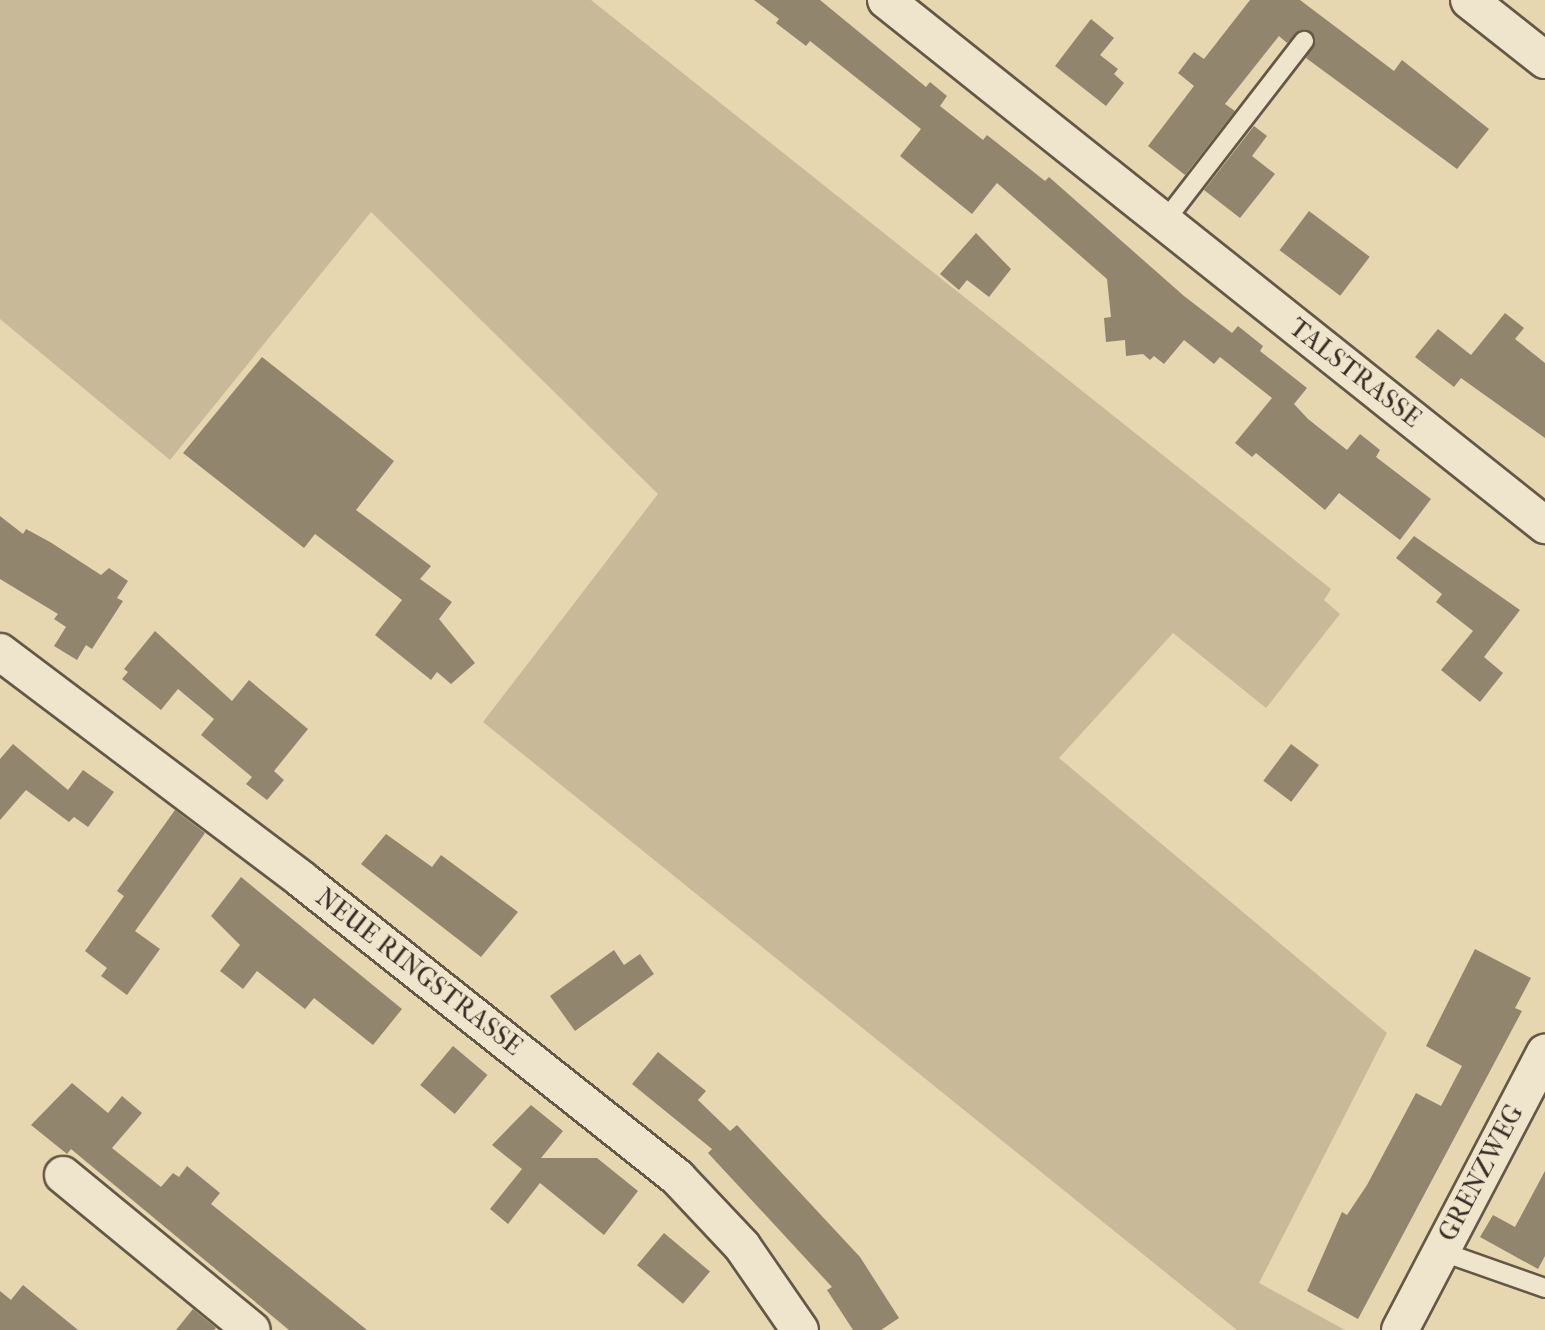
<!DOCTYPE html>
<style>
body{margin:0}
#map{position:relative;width:1545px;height:1330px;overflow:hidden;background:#e6d7b0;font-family:"IM FELL French Canon",serif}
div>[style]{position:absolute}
.green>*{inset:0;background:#c8ba98}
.building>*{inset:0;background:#92856d;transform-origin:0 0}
.roads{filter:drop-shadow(2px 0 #645847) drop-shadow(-2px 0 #645847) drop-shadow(0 2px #645847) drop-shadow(0 -2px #645847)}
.service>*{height:18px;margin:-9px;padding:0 9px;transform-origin:9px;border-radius:9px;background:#efe5cc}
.minor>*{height:36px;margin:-18px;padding:0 18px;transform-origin:18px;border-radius:18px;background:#efe5cc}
span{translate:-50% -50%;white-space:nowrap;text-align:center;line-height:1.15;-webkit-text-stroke:8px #efe5cc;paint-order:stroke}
.street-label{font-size:26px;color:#382d24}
</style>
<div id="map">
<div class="green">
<i style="clip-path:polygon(0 0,591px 0,1331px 589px,1324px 600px,1340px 614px,1266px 708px,1173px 633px,1059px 758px,1387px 1033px,1259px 1283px,1345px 1330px,1237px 1330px,483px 722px,658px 494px,371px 212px,170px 460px,0 319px)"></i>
</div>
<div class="building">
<i style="clip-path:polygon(754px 0,820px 0,926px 87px,930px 82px,947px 96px,940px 106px,983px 140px,987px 135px,1045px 181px,1049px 177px,1184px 296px,1232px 333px,1238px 326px,1263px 346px,1260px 351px,1307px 388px,1294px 404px,1308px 419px,1347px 450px,1360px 434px,1380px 450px,1376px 457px,1431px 499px,1400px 540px,1339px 493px,1325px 510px,1256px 453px,1252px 457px,1235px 443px,1272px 398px,1220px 357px,1214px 364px,1184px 340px,1164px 364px,1154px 356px,1150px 360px,1143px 354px,1126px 356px,1125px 340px,1106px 342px,1104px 318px,1111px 317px,1107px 279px,997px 183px,972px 214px,900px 156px,921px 129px,810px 41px,806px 46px,776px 23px,779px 19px)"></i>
<i style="clip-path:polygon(1250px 0,1300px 0,1394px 71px,1402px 60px,1489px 129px,1457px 169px,1306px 58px,1315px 37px,1300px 30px,1287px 43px,1279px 36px,1225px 104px,1235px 111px,1185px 175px,1148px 146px,1194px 86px,1178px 73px,1194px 52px,1204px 59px)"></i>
<i style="clip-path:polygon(1091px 19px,1114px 38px,1100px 55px,1118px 69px,1114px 74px,1124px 83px,1106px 106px,1055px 66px)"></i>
<i style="clip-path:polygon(1254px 126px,1267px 136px,1252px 156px,1275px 174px,1240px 218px,1204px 190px)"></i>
<i style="left:1309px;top:211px;width:76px;height:49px;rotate:37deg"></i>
<i style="clip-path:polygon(976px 233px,1011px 269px,989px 297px,967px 280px,959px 290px,940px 274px)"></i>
<i style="clip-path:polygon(1505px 313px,1524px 328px,1515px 339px,1545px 363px,1545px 438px,1461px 378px,1454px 387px,1415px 357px,1438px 329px,1471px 355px)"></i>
<i style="clip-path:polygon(262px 357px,394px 461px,356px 510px,431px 566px,420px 579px,452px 602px,439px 619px,475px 663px,451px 684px,437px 672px,431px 680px,375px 635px,402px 600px,315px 534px,304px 548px,183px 453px)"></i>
<i style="clip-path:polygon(0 516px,23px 534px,26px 529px,50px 542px,101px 575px,109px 568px,128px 581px,117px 598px,123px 601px,92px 649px,86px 645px,77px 660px,54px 646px,66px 627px,54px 619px,58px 614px,0 579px)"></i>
<i style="clip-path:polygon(1414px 536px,1520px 610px,1484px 657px,1503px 673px,1480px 702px,1441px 670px,1473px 631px,1436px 602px,1442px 594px,1396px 558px)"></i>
<i style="clip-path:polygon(155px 631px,232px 701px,249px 680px,308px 729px,274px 771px,284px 780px,267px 800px,246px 784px,252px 777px,201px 735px,214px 719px,178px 689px,161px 710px,122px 679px,128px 672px,124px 669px)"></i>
<i style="clip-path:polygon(13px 744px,68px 790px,83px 770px,114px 792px,88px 827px,74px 817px,69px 822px,26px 790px,0 820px,0 759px)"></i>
<i style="left:1291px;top:744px;width:35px;height:46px;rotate:37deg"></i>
<i style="clip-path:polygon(175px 810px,205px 833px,135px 931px,160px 949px,127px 995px,101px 976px,107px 968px,85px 951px,124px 896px,117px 891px)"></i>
<i style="clip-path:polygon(386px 834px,432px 867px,441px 855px,518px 912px,481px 957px,361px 864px)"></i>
<i style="clip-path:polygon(241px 877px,402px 1009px,373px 1045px,314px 998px,305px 1009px,257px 971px,243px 989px,220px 971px,240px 945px,211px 916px)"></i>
<i style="clip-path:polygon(1475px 949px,1531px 978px,1515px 1008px,1522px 1011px,1358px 1319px,1307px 1291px,1342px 1212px,1347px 1215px,1367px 1185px,1416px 1093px,1441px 1106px,1462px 1066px,1426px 1046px)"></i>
<i style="clip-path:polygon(614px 950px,624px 965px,640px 954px,654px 974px,575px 1031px,550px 996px)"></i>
<i style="left:453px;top:1046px;width:45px;height:51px;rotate:40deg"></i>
<i style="clip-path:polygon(658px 1052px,706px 1091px,698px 1100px,730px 1131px,737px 1125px,860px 1257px,899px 1318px,881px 1330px,853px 1330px,827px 1290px,832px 1287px,708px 1153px,712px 1149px,632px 1084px)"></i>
<i style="clip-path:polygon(72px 1083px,108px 1113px,122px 1096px,142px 1113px,112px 1148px,161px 1187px,173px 1173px,179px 1177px,187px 1166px,220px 1193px,211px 1204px,367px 1330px,289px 1330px,71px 1149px,67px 1154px,31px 1125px)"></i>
<i style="clip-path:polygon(531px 1105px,563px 1131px,541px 1158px,597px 1158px,638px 1191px,604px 1235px,540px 1183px,508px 1224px,490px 1209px,522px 1169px,492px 1145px)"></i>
<i style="clip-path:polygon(1545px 1171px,1545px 1256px,1538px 1269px,1480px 1237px,1493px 1215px,1515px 1227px)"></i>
<i style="left:664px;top:1233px;width:60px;height:42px;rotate:40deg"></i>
<i style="clip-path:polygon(23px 1285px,78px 1330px,0 1330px,0 1291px,11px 1300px)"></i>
<i style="clip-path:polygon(193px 1309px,216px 1328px,214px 1330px,176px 1330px)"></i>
</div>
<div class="roads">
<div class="service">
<i style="left:1164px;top:222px;width:229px;rotate:-52.3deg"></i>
<i style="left:1440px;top:1251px;width:111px;rotate:19.4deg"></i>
</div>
<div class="minor">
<i style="left:886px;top:0;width:843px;rotate:38.54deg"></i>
<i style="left:1469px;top:0;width:97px;rotate:38.3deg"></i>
<i style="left:0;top:652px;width:377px;rotate:37deg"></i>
<i style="left:301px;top:879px;width:480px;rotate:38.4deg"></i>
<i style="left:677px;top:1177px;width:95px;rotate:46.7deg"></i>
<i style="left:742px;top:1246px;width:102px;rotate:55.4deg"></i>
<i style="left:63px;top:1175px;width:244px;rotate:39.4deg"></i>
<i style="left:1400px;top:1330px;width:313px;rotate:-62.4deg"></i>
</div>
</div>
<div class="street-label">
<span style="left:1355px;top:373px;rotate:38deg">TALSTRASSE</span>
<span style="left:419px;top:972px;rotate:38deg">NEUE RINGSTRASSE</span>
<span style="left:1481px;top:1173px;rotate:-62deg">GRENZWEG</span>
</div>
</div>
